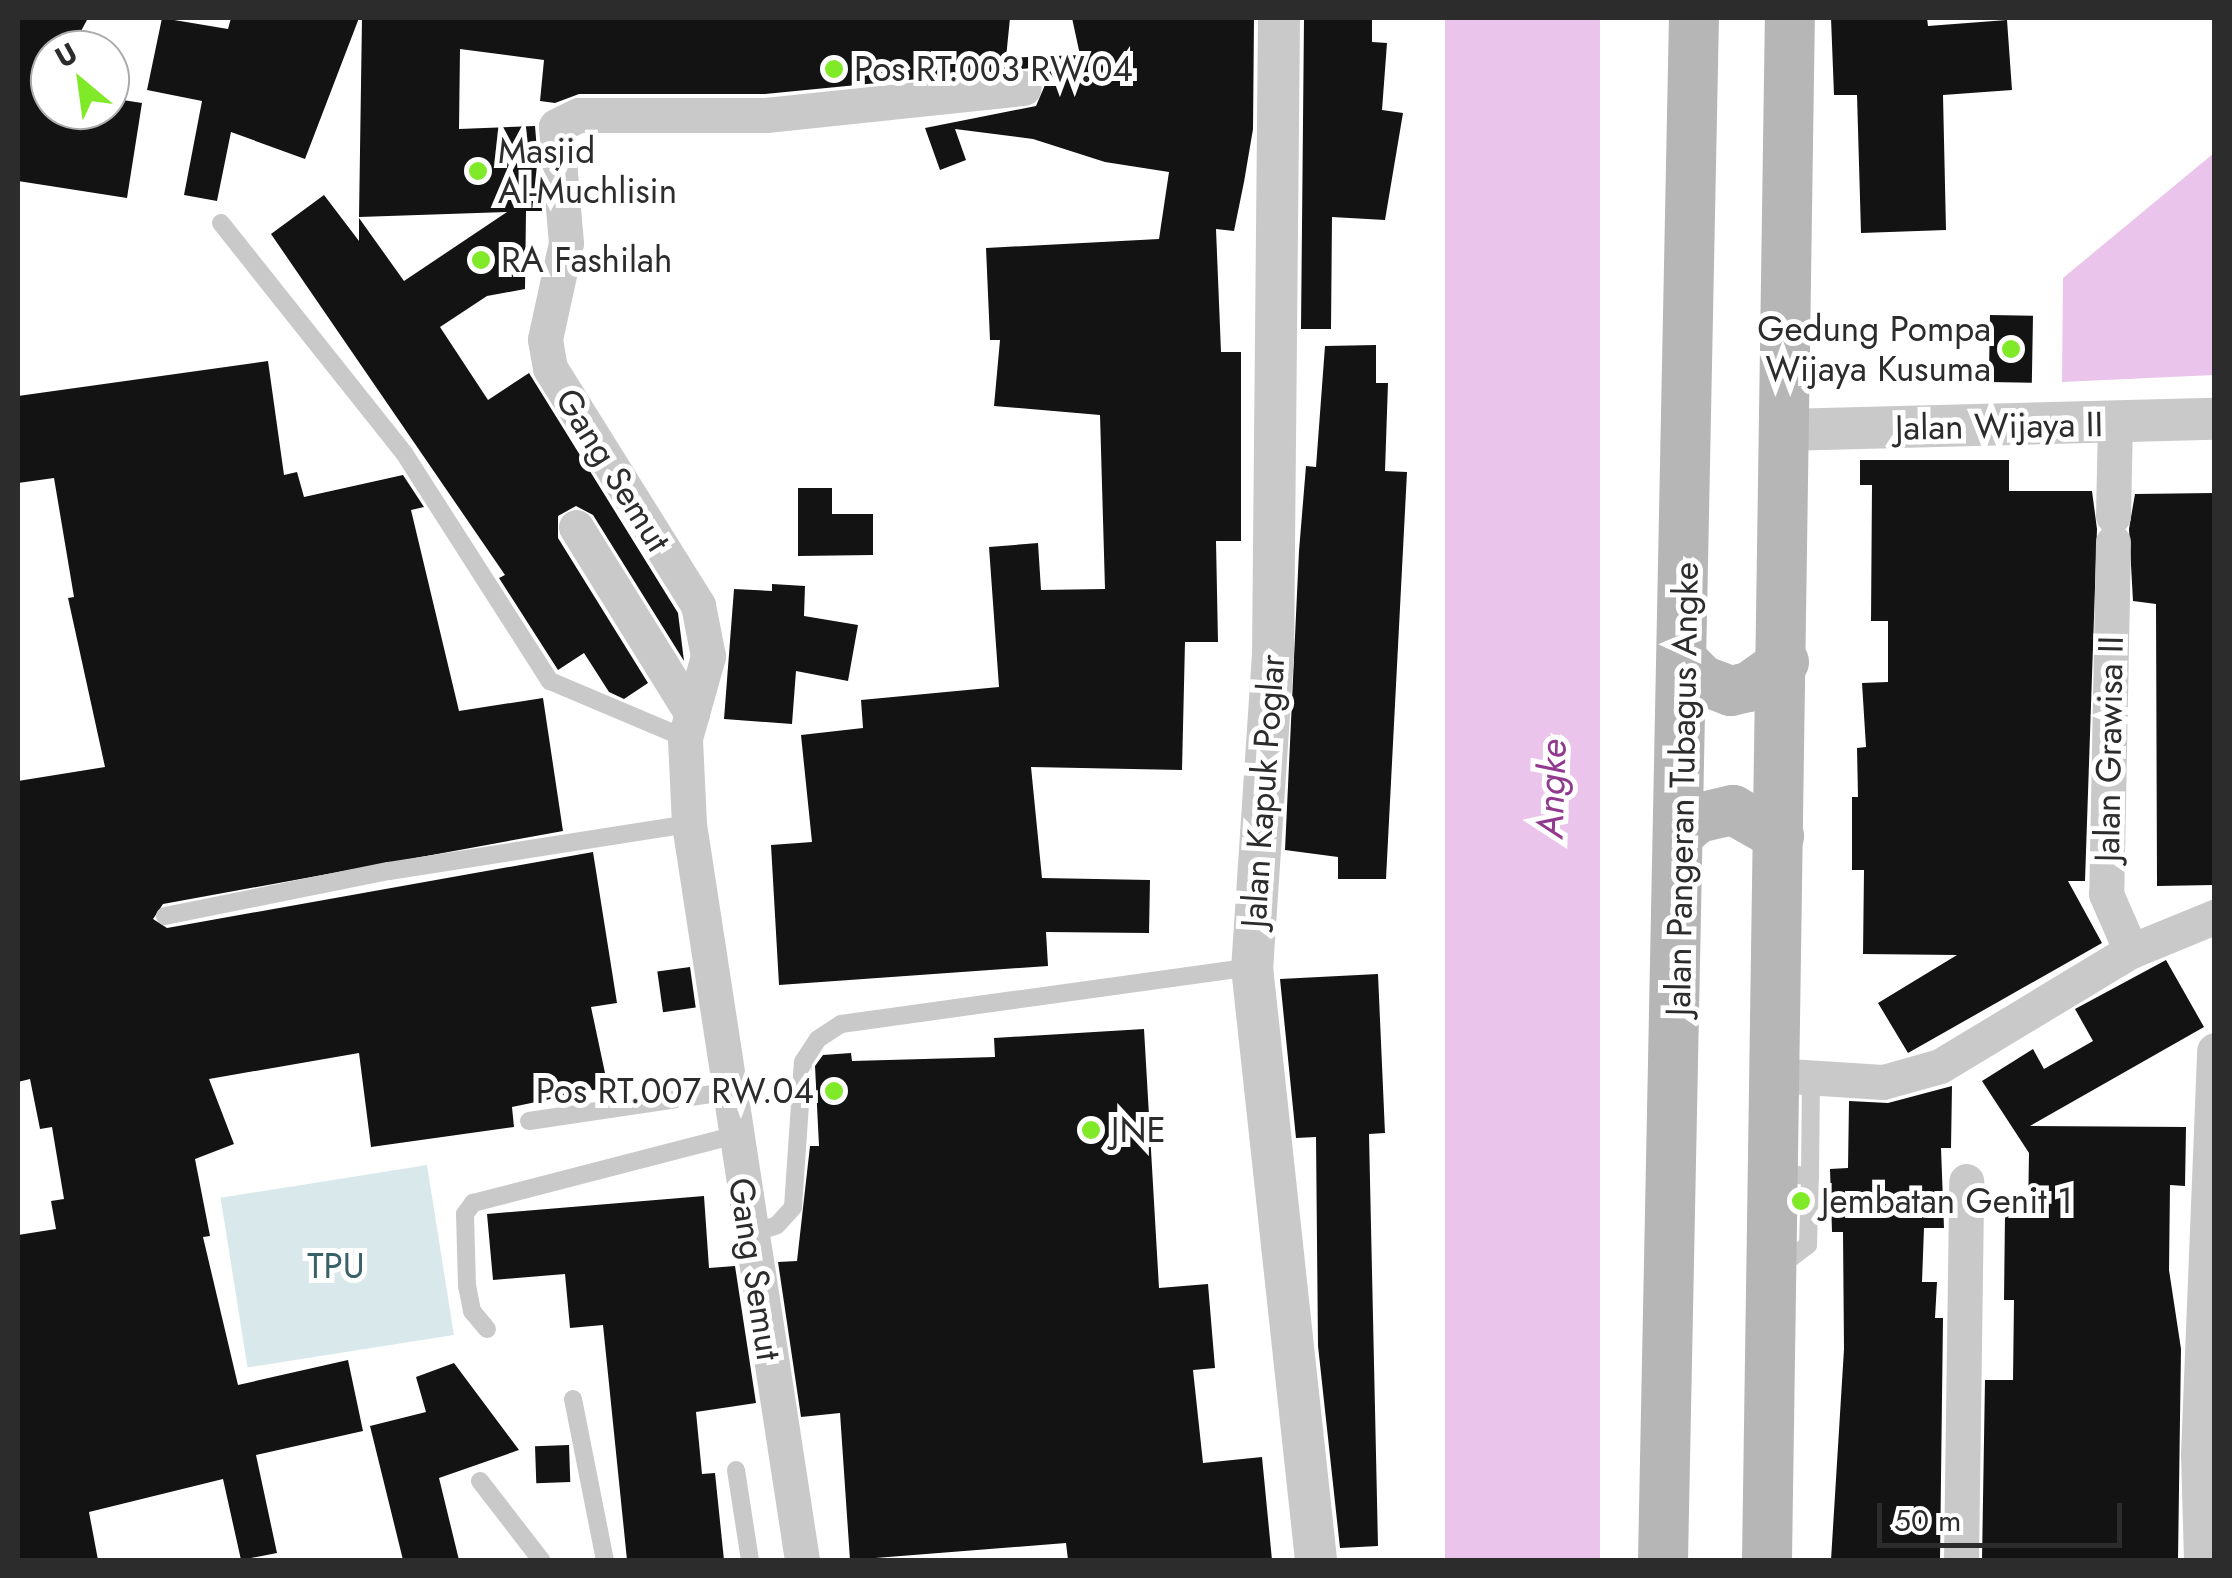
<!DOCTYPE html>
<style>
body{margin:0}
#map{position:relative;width:2232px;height:1578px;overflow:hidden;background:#fff;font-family:Jost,sans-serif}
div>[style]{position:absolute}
.green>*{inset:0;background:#d9e9eb;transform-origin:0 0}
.water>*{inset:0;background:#ebc4eb;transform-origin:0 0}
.building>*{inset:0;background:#131313;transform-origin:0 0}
.service>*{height:18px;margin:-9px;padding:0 9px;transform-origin:9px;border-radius:9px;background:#c9c9c9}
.minor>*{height:35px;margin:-17.5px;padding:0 17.5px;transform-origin:17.5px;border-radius:17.5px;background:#c9c9c9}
.tertiary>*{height:42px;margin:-21px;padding:0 21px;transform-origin:21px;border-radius:21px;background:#c9c9c9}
.secondary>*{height:50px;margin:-25px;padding:0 25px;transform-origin:25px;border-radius:25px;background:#b6b6b6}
.dots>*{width:28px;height:28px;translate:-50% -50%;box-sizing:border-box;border:5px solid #fff;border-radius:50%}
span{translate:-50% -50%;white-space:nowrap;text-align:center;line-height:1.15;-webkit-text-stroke:10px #fff;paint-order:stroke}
.poi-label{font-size:35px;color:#2c2c2c}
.left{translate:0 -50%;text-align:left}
.right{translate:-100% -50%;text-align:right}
.street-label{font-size:35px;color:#2c2c2c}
.park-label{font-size:35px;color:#396169}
.water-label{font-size:38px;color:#90398f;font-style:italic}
.frame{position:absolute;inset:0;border:20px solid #2c2c2c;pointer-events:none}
.north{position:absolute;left:30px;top:30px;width:100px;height:100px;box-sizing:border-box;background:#fff;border:2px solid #ababab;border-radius:50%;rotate:331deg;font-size:28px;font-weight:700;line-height:40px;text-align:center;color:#2c2c2c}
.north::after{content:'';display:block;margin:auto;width:35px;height:45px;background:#80ea28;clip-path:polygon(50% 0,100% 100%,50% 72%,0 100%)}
.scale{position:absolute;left:1877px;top:1503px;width:245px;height:45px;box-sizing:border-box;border:5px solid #2c2c2c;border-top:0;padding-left:12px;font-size:30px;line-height:35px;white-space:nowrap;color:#2c2c2c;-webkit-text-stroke:8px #fff;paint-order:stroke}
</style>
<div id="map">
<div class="green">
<i style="left:427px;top:1165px;width:172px;height:209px;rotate:81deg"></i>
</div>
<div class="water">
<i style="left:1445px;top:18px;width:155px;height:1542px"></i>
<i style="clip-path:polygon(2214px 153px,2214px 375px,2062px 382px,2063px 278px)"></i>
</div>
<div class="building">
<i style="clip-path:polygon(18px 18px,88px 18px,71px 50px,50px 50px,50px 110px,110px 110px,110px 98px,142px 103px,127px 198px,18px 181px)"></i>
<i style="clip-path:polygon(162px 18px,228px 29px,231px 18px,359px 18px,305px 159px,231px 132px,217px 201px,184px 195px,202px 101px,147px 90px)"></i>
<i style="clip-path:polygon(362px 18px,1010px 18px,1006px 58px,1080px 55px,1072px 18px,1254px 18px,1253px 129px,1244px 182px,1234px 231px,1216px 229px,1221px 352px,1241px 352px,1241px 541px,1216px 541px,1218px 642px,1185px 642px,1182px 770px,1031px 767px,1042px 878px,1150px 880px,1149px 933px,1046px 932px,1048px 966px,779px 985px,771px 845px,812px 842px,801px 735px,863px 728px,861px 700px,999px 687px,989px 547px,1038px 543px,1041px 590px,1105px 589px,1100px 415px,994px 406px,1000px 340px,990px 340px,986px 248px,1159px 239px,1169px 172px,1105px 162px,1033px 139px,955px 129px,966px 160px,940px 170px,925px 128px,1036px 106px,1045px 85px,1032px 68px,765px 94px,579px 94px,555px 103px,540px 101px,544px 60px,460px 49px,459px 129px,535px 126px,542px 211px,526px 211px,525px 289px,487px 296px,440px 327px,488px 400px,529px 373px,678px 613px,684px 661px,593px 515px,576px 506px,558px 516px,558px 538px,648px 683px,624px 699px,609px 692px,584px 653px,558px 670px,499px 578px,505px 575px,271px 234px,324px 195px,359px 241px,359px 218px,404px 281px,507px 212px,359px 217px)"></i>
<i style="clip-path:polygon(1304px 18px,1372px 18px,1372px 42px,1387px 43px,1382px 110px,1403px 113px,1385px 220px,1332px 217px,1331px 329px,1301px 329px)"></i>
<i style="clip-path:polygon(1831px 18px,1927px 18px,1928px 26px,2007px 20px,2012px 90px,1943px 95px,1946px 230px,1861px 233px,1857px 95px,1834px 95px)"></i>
<i style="left:1990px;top:315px;width:43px;height:67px;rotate:1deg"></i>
<i style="clip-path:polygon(1376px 345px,1376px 383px,1388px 383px,1385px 471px,1407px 472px,1386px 879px,1338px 879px,1338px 857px,1285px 850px,1299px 551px,1306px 466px,1316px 467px,1325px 346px)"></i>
<i style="clip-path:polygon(268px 361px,284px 475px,297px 472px,304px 497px,403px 475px,424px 507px,411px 510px,459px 711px,543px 698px,563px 831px,163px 904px,153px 919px,167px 928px,593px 852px,617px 1003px,591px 1007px,608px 1087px,512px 1107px,514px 1127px,371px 1147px,359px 1053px,209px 1079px,234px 1144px,195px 1159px,210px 1236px,203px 1237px,238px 1385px,348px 1360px,363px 1431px,256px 1455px,277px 1553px,241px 1560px,223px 1479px,89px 1512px,98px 1560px,18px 1560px,18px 1235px,56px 1229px,51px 1201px,64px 1199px,52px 1127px,40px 1129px,30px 1079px,18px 1082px,18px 781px,105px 767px,68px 598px,74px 597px,54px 478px,18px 483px,18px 396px)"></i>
<i style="clip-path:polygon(1860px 460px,2009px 460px,2009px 491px,2092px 491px,2097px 529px,2085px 881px,2068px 881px,2102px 943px,1908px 1053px,1878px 1003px,1957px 955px,1863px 954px,1864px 870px,1852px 870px,1852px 797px,1858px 797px,1857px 748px,1866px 747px,1862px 683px,1888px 682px,1888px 621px,1871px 621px,1872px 485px,1860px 485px)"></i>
<i style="clip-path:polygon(798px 488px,832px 488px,832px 514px,873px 514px,873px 555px,798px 556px)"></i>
<i style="clip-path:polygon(2214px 493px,2214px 885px,2157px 886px,2156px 604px,2133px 601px,2129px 529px,2135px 494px)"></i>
<i style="clip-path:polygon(772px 584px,805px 586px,804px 616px,858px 625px,848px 681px,796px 671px,792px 724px,724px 719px,734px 589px,772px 591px)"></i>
<i style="clip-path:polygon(2166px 960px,2204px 1027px,2030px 1126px,2186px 1127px,2185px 1186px,2170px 1185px,2169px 1270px,2181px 1349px,2178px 1560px,1982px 1560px,1985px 1380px,2013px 1380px,2014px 1300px,2004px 1300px,2005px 1214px,2028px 1214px,2029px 1153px,1982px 1081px,2033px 1049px,2044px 1069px,2093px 1041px,2075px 1009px)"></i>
<i style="left:690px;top:967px;width:41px;height:33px;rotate:82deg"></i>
<i style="clip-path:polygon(1378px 974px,1385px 1133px,1369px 1134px,1378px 1546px,1340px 1548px,1318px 1346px,1316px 1137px,1296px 1138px,1280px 979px)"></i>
<i style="clip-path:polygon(1144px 1029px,1159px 1288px,1208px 1284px,1215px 1368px,1193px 1370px,1203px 1463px,1262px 1457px,1272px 1560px,1068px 1560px,1066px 1543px,850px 1560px,840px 1413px,801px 1417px,778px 1262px,797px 1261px,810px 1146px,819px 1146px,815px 1066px,823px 1055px,851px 1053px,852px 1061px,995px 1057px,994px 1038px)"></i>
<i style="clip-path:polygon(1952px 1086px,1951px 1148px,1941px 1148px,1944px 1228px,1924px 1228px,1922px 1282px,1937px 1282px,1935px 1318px,1943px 1318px,1940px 1560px,1831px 1560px,1844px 1349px,1843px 1232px,1832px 1232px,1830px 1169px,1848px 1168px,1849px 1101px,1888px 1103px)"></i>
<i style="clip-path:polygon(704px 1196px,709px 1268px,735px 1266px,756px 1403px,696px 1412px,702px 1474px,715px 1473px,724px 1560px,627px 1560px,603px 1325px,570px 1328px,565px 1274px,493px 1280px,487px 1214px)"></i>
<i style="clip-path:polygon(454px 1363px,519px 1450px,439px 1478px,459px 1560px,403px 1560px,370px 1426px,426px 1412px,416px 1377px)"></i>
<i style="left:569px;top:1445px;width:37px;height:34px;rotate:88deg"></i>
</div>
<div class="service">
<i style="left:221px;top:223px;width:294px;rotate:51.5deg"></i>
<i style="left:404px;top:453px;width:271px;rotate:57.4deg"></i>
<i style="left:550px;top:681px;width:147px;rotate:22.9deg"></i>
<i style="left:165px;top:916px;width:228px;rotate:-11.4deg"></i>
<i style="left:389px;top:871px;width:304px;rotate:-8.9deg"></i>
<i style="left:529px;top:1121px;width:199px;rotate:-8.4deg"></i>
<i style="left:1777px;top:1174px;width:33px;rotate:3deg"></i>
<i style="left:1810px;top:1176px;width:99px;rotate:-89.4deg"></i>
<i style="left:750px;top:1234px;width:28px;rotate:-18deg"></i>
<i style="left:777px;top:1225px;width:24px;rotate:-48deg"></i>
<i style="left:793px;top:1207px;width:145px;rotate:-86.1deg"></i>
<i style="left:803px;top:1062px;width:27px;rotate:-57deg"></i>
<i style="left:818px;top:1039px;width:27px;rotate:-33deg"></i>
<i style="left:841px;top:1024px;width:414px;rotate:-7.9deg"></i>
<i style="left:1775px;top:1255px;width:17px;rotate:7deg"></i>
<i style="left:1792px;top:1257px;width:20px;rotate:-37deg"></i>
<i style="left:1808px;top:1245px;width:69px;rotate:-88.3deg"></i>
<i style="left:487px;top:1329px;width:23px;rotate:-130deg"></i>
<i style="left:472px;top:1311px;width:25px;rotate:-101deg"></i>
<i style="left:467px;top:1286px;width:72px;rotate:-91.6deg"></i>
<i style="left:465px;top:1214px;width:14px;rotate:-54deg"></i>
<i style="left:473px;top:1203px;width:268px;rotate:-14.5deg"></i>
<i style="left:573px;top:1399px;width:164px;rotate:78.8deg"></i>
<i style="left:736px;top:1470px;width:91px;rotate:81.2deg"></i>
<i style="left:480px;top:1481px;width:100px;rotate:52.3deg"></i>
</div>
<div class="minor">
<i style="left:2113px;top:516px;width:93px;rotate:-88.8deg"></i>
<i style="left:576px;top:527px;width:220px;rotate:58.2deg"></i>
<i style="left:2113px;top:542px;width:352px;rotate:91.1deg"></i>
<i style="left:2106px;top:894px;width:62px;rotate:66.3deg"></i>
<i style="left:1774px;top:1075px;width:109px;rotate:3.7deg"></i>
<i style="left:1883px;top:1082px;width:59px;rotate:-15.7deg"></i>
<i style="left:1940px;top:1066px;width:223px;rotate:-31.1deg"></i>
<i style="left:2131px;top:951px;width:90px;rotate:-22.3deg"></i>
<i style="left:802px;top:1560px;width:745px;rotate:-98.73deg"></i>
<i style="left:689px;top:824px;width:86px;rotate:-92.7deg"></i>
<i style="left:685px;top:738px;width:85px;rotate:-74.3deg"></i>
<i style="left:708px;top:656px;width:52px;rotate:-101.1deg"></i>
<i style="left:698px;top:605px;width:279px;rotate:-122deg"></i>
<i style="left:550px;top:368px;width:29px;rotate:-100deg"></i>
<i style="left:545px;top:339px;width:98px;rotate:-77.7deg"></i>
<i style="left:566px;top:243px;width:117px;rotate:-94.9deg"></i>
<i style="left:556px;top:126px;width:25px;rotate:-26deg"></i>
<i style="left:579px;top:115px;width:187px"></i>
<i style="left:766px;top:115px;width:259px;rotate:-6deg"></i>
<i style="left:1961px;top:1560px;width:379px;rotate:-89.2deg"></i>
<i style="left:2201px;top:1560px;width:106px;rotate:-91.6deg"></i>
<i style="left:2198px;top:1454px;width:404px;rotate:-87.7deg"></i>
</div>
<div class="tertiary">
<i style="left:1279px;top:18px;width:636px;rotate:90.54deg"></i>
<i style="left:1273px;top:654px;width:314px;rotate:93.8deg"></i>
<i style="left:1252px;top:967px;width:596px;rotate:83.84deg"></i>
<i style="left:1784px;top:430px;width:430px;rotate:-1.5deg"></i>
</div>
<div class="secondary">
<i style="left:1685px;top:663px;width:24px;rotate:45deg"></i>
<i style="left:1702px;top:680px;width:31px;rotate:21deg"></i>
<i style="left:1731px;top:691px;width:18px;rotate:-13deg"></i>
<i style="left:1749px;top:687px;width:43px;rotate:-35.5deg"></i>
<i style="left:1680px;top:833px;width:23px;rotate:-40deg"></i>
<i style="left:1698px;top:818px;width:36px;rotate:-13deg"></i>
<i style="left:1733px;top:810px;width:53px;rotate:29.5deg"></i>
<i style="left:1663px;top:1560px;width:1542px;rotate:-88.85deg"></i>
<i style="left:1767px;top:1560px;width:1542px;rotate:-89.15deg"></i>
</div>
<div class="dots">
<i style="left:834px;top:69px;background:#80ea28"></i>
<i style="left:478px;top:171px;background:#80ea28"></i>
<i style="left:481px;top:260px;background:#80ea28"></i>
<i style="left:2011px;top:349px;background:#80ea28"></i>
<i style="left:834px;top:1091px;background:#80ea28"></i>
<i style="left:1091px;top:1130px;background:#80ea28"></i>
<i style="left:1801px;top:1201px;background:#80ea28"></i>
</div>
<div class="poi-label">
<span class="left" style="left:854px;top:69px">Pos RT.003 RW.04</span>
<span class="left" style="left:498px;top:171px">Masjid<br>Al-Muchlisin</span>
<span class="left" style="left:501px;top:260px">RA Fashilah</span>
<span class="right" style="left:1991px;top:349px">Gedung Pompa<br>Wijaya Kusuma</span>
<span class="right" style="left:814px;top:1091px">Pos RT.007 RW.04</span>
<span class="left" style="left:1111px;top:1130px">JNE</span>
<span class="left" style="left:1821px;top:1201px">Jembatan Genit 1</span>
</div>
<div class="street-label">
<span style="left:1999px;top:426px;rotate:-1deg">Jalan Wijaya II</span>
<span style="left:613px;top:470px;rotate:58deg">Gang Semut</span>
<span style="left:2109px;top:749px;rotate:-89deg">Jalan Grawisa II</span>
<span style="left:1682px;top:789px;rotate:-89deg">Jalan Pangeran Tubagus Angke</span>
<span style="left:1263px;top:791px;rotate:-86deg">Jalan Kapuk Poglar</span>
<span style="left:755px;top:1269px;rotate:81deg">Gang Semut</span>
</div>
<div class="park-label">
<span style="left:336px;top:1266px">TPU</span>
</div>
<div class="water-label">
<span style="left:1551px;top:789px;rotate:-88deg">Angke</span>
</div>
<div class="frame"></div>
<div class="north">U</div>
<div class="scale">50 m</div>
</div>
